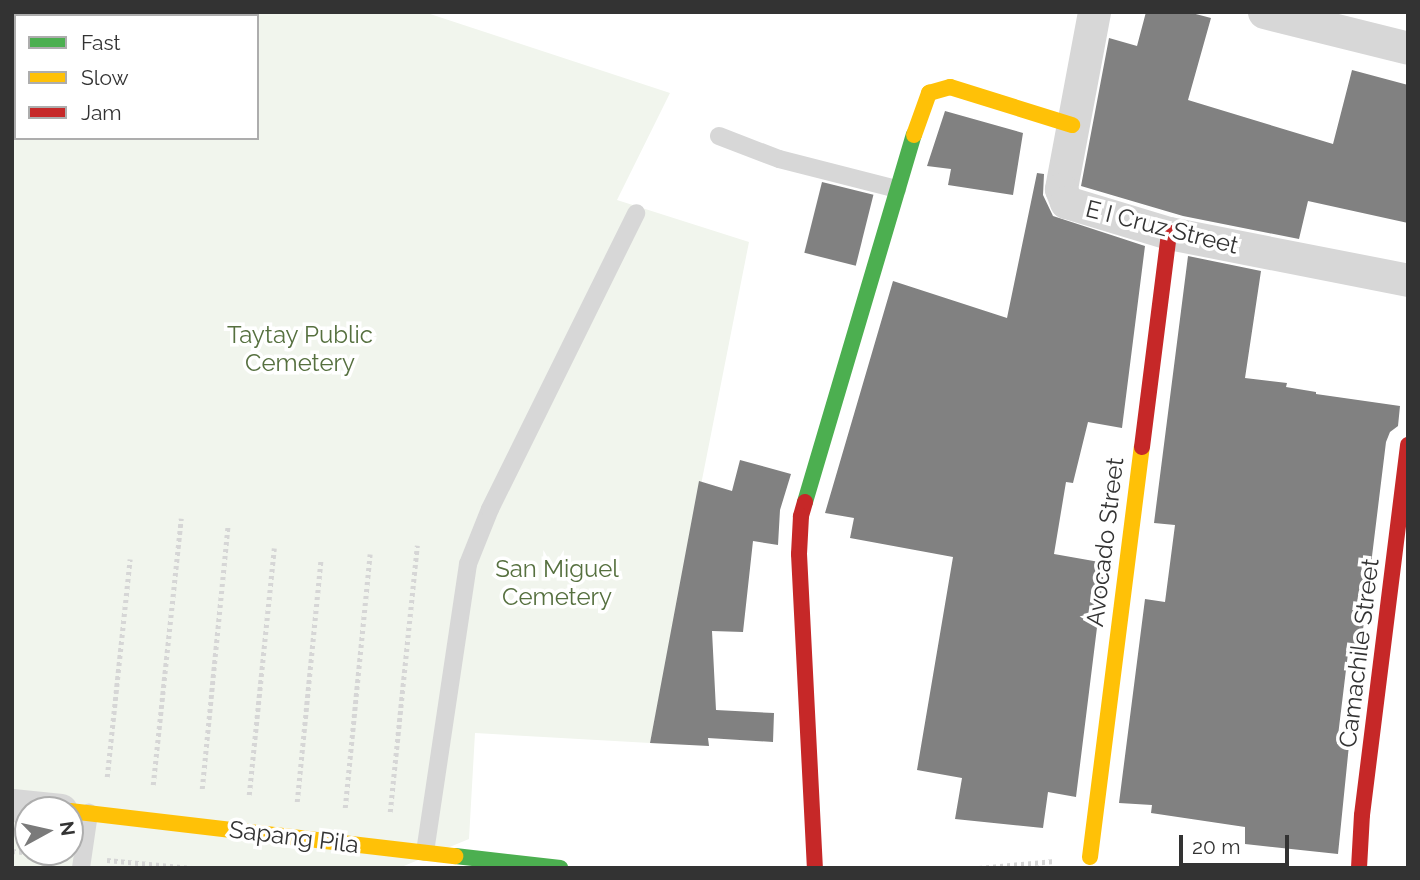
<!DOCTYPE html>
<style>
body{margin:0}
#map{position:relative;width:1420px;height:880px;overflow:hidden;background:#fff;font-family:Raleway,sans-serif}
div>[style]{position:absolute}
.green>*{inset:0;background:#f1f5ed}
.building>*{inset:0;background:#818181;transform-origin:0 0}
.path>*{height:4.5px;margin-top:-2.25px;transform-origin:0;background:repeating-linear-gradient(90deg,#d6d6d6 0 3.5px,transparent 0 7px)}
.lane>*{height:18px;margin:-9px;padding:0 9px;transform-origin:9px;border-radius:9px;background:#d7d7d7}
.street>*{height:33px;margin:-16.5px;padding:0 16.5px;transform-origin:16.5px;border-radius:16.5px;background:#d7d7d7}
.fast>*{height:16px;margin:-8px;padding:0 8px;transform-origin:8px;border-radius:8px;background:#4caf50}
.slow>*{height:16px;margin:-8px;padding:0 8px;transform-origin:8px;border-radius:8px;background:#ffc107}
.jam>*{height:16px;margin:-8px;padding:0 8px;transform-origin:8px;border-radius:8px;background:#c62828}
span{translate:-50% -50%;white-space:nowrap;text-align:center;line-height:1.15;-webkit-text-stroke:7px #fff;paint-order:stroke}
.street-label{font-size:24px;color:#333}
.park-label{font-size:24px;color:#56703f}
.frame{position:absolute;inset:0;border:14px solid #333;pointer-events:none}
.legend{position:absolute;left:14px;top:14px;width:245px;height:126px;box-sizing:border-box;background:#fff;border:2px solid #adadad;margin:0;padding:9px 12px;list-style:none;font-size:21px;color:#333}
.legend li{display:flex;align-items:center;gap:14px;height:35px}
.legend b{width:35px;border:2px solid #adadad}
.north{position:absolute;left:14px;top:796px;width:70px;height:70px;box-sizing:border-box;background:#fff;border:2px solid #adadad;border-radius:50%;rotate:82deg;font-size:19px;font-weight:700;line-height:28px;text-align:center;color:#333}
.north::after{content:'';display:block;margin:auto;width:24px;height:32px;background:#7a7a7a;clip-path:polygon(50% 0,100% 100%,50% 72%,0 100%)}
.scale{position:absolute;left:1179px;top:835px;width:110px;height:32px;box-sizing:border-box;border:4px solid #333;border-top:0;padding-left:9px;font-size:21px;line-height:24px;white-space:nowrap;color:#333;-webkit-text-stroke:5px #fff;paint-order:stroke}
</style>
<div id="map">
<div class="green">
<i style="clip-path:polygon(evenodd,12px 12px,424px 12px,670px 93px,617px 200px,749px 242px,650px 743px,475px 733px,469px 839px,399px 868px,12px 868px,12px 12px,16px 16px,257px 16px,257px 138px,16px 138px,16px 16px,12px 12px,28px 810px,70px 810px,70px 852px,28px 852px,28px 810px)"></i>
</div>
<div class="building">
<i style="clip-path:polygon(1146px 12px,1188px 12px,1211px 18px,1188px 100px,1333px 144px,1352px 70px,1408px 85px,1408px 223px,1308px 201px,1299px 239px,1183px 216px,1081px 186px,1109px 38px,1137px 46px)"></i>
<i style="clip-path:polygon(945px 111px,1023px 133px,1013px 195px,948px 185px,951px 169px,927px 166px)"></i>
<i style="clip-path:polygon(1037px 173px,1044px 174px,1043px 195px,1053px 216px,1145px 246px,1122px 428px,1088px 422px,1073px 483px,1066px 482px,1054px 554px,1105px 563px,1076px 797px,1048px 792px,1043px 828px,955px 819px,962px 778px,917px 770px,953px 557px,850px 538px,854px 518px,825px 513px,893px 281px,1007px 318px)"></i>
<i style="left:822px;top:182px;width:53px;height:73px;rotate:14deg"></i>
<i style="clip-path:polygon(1188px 256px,1261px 271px,1245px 378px,1287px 383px,1286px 387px,1316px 392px,1316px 394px,1400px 406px,1398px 426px,1390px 432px,1386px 442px,1361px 646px,1349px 645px,1337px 744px,1349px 745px,1338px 854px,1245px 844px,1245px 827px,1151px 813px,1152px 805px,1119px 803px,1145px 599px,1165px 602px,1175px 525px,1154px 523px)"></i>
<i style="clip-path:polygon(740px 460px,791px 474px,780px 510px,778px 545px,753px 541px,743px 632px,712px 631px,716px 710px,774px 713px,773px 742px,708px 738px,709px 746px,650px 743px,699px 481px,732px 491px)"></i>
</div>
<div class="path">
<i style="left:107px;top:777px;width:219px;rotate:-84deg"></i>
<i style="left:153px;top:785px;width:268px;rotate:-84deg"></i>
<i style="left:202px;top:789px;width:265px;rotate:-84.4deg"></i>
<i style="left:249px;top:795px;width:248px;rotate:-84.2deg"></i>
<i style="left:297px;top:802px;width:244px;rotate:-84.4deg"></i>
<i style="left:345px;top:808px;width:255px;rotate:-84.4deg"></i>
<i style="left:390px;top:812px;width:268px;rotate:-84.2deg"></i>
<i style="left:12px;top:851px;width:45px;rotate:5.1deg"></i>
<i style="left:107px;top:860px;width:85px;rotate:5.4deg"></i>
<i style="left:979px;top:868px;width:76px;rotate:-5.3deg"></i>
</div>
<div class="lane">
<i style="left:12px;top:81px;width:4px;rotate:27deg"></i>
<i style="left:719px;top:136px;width:64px;rotate:21deg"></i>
<i style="left:779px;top:159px;width:122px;rotate:14.3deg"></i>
<i style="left:425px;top:852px;width:291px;rotate:-81.5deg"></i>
<i style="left:468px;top:564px;width:59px;rotate:-68.2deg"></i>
<i style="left:490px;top:509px;width:330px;rotate:-63.7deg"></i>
<i style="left:81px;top:868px;width:56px;rotate:-81.7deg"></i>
</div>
<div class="street">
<i style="left:1094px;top:12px;width:180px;rotate:100.6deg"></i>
<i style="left:1061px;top:189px;width:14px;rotate:69deg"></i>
<i style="left:1066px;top:202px;width:108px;rotate:16.8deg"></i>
<i style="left:1169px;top:233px;width:244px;rotate:11.1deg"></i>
<i style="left:1264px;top:12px;width:148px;rotate:14deg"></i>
<i style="left:12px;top:805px;width:49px;rotate:5.8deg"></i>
</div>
<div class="fast">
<i style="left:805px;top:502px;width:383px;rotate:-73.5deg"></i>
<i style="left:455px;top:856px;width:106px;rotate:6.5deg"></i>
</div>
<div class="slow">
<i style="left:914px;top:135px;width:45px;rotate:-70.3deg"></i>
<i style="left:929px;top:93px;width:22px;rotate:-16deg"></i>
<i style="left:950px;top:87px;width:128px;rotate:17.3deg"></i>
<i style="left:70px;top:811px;width:388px;rotate:6.7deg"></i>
<i style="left:1090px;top:857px;width:413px;rotate:-82.8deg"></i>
</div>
<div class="jam">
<i style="left:1142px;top:447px;width:216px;rotate:-82.8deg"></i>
<i style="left:805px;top:502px;width:15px;rotate:106deg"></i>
<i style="left:801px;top:516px;width:38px;rotate:93deg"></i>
<i style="left:799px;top:554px;width:314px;rotate:87.1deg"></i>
<i style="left:1359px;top:868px;width:53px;rotate:-86.8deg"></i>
<i style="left:1362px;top:815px;width:373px;rotate:-82.9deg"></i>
</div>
<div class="street-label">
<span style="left:1162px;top:227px;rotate:14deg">E I Cruz Street</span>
<span style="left:1105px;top:542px;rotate:-83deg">Avocado Street</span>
<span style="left:1359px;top:653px;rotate:-83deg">Camachile Street</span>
<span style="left:294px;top:837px;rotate:7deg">Sapang Pila</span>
</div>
<div class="park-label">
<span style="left:300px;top:349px">Taytay Public<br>Cemetery</span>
<span style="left:557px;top:583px">San Miguel<br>Cemetery</span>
</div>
<div class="frame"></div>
<ul class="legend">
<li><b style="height:9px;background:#4caf50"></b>Fast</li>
<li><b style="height:9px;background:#ffc107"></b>Slow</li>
<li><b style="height:9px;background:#c62828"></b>Jam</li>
</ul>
<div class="north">N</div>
<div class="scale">20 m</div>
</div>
